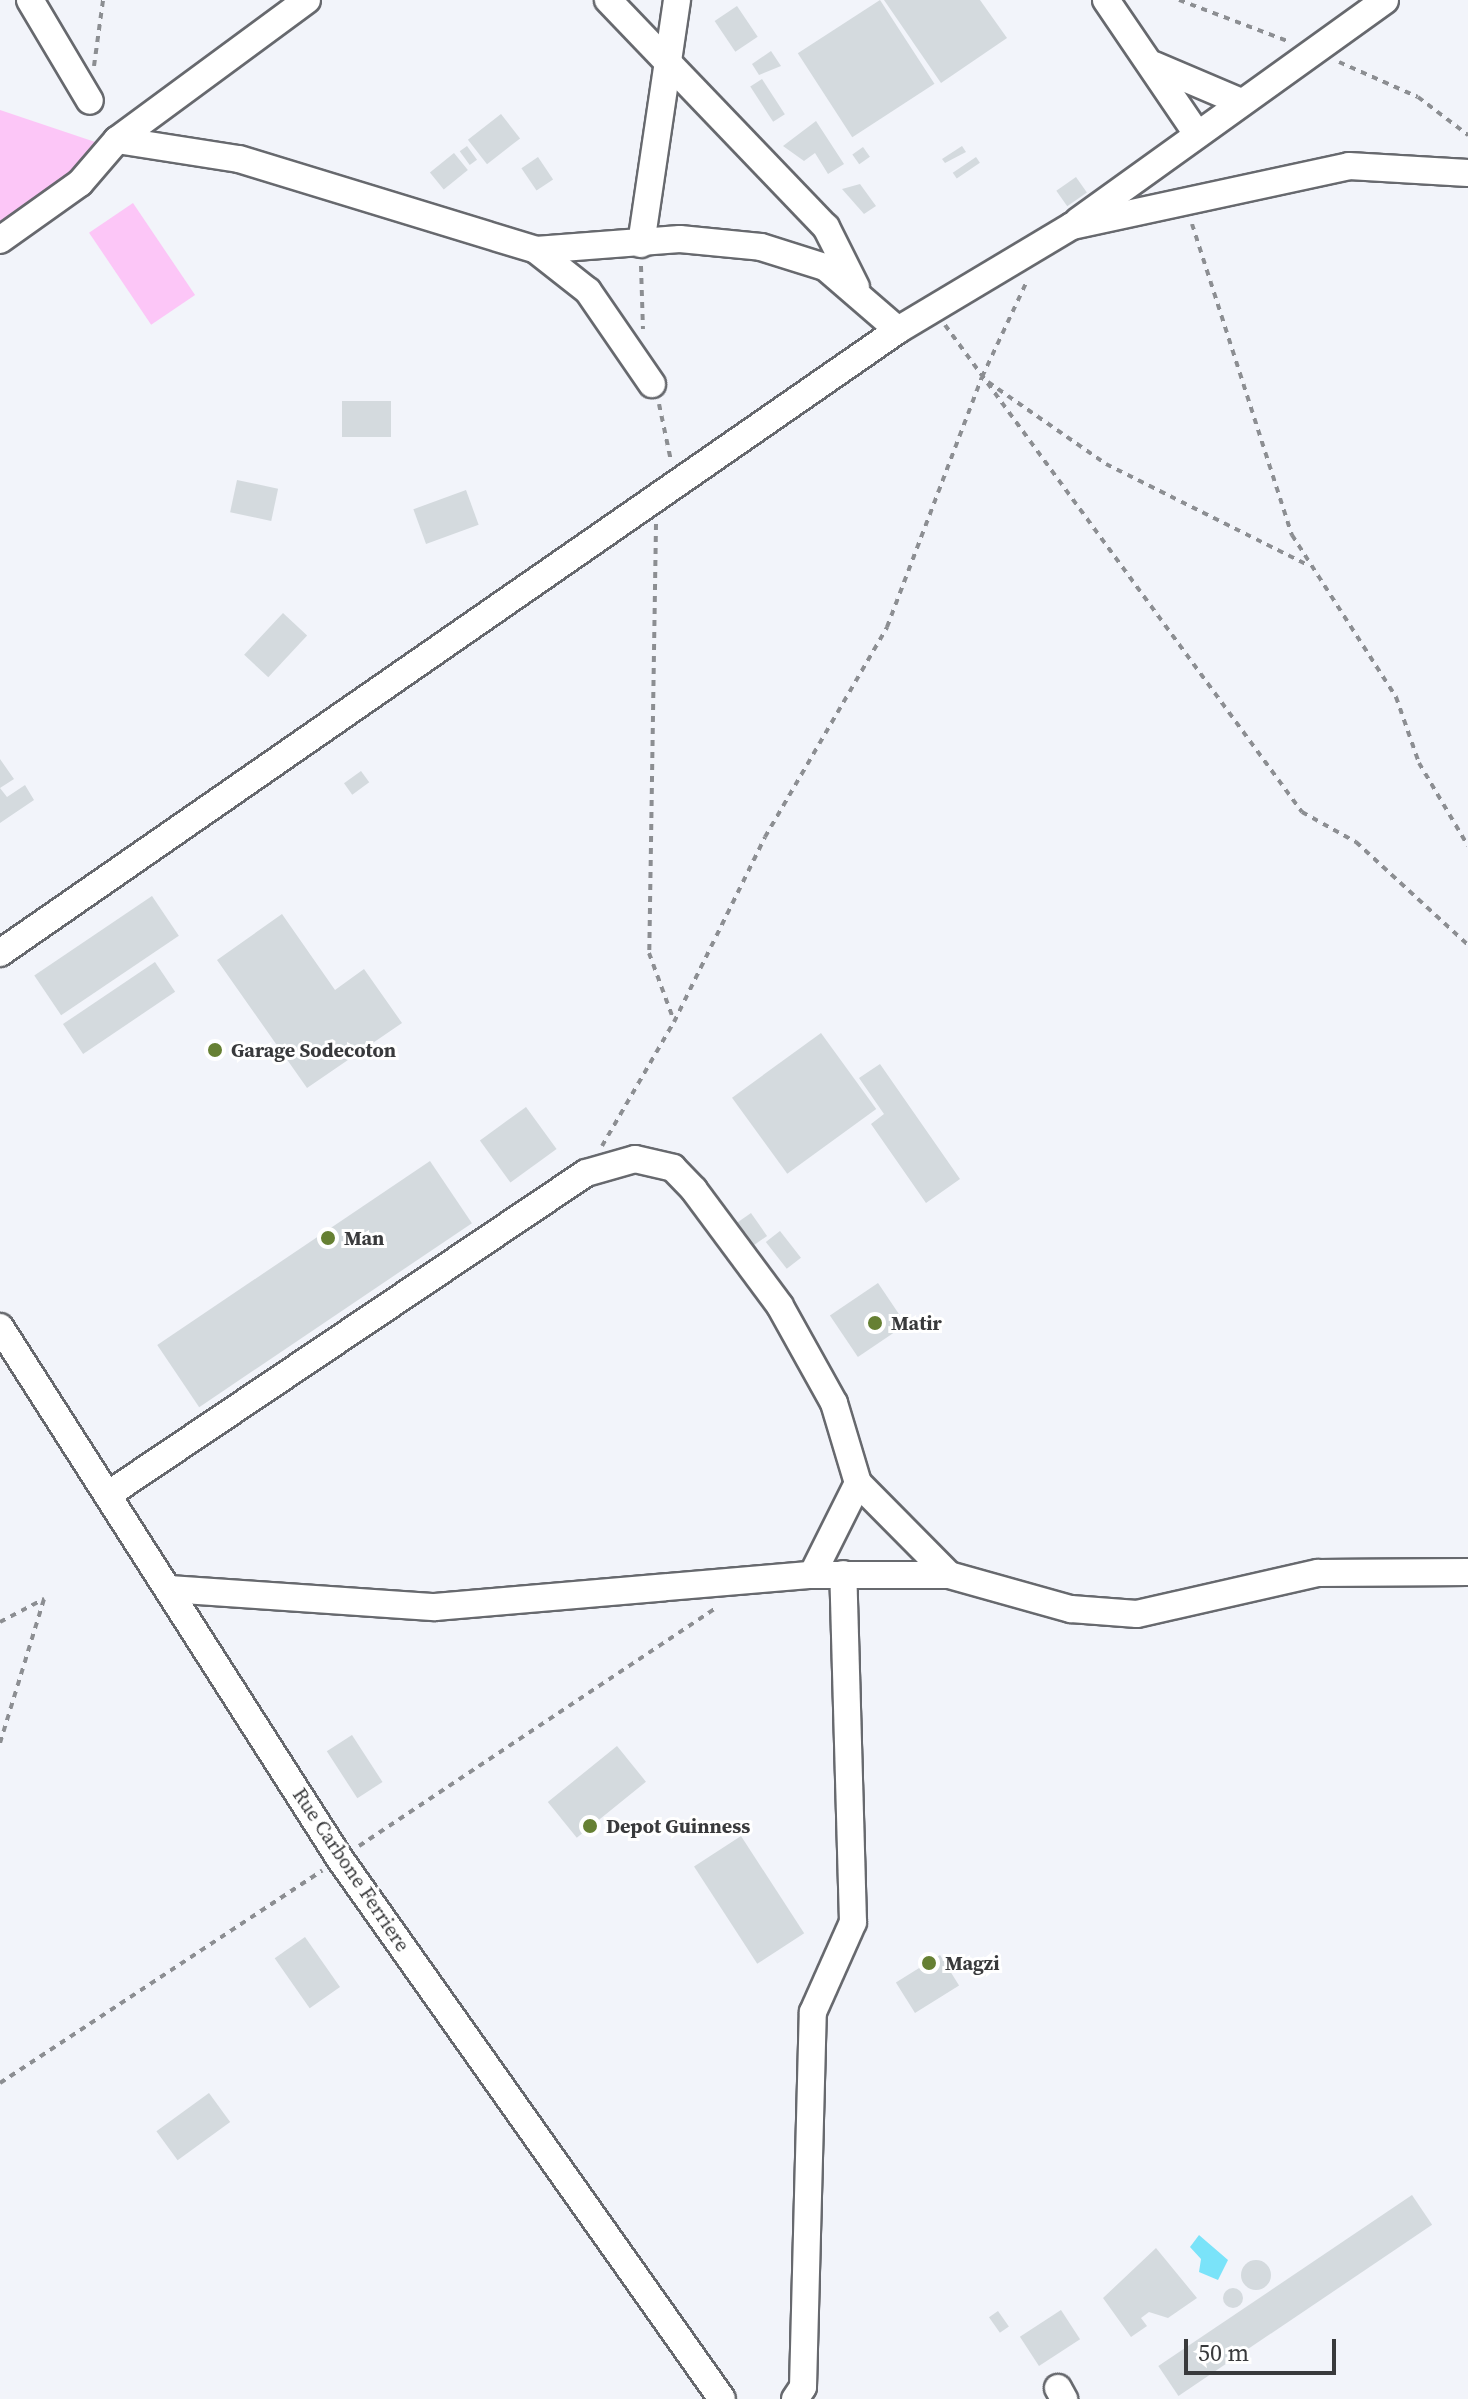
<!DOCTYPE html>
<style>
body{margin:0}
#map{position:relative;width:1468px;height:2399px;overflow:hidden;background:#f2f4fa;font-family:"Source Serif 4",serif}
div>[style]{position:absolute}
.green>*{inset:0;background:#fcc6f7;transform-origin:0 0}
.water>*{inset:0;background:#7ae3f9}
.building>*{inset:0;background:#d4dade;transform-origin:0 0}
.round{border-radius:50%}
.path>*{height:4px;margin-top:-2px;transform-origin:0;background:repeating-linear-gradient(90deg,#8c8e92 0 6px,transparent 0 12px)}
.roads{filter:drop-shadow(2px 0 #67696e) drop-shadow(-2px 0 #67696e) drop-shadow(0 2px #67696e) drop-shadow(0 -2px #67696e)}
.minor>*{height:26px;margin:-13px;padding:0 13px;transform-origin:13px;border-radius:13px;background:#fff}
.dots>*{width:22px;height:22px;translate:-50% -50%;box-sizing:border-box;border:4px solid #fff;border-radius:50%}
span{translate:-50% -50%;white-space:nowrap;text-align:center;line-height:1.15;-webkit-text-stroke:6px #fff;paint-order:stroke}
.poi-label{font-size:20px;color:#393a3c;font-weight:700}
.left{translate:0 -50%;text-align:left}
.street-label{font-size:20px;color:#393a3c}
.scale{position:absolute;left:1184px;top:2339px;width:152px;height:36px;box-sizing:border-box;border:4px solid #393a3c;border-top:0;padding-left:10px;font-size:24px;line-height:28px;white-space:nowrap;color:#393a3c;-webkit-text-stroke:6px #fff;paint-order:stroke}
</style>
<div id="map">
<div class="green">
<i style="clip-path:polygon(0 110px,116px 149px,0 223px)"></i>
<i style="left:133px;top:203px;width:111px;height:53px;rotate:56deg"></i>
</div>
<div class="water">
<i style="clip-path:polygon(1199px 2235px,1228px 2260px,1218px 2280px,1199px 2272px,1201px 2259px,1190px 2247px)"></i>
</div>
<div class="building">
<i style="left:880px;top:0;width:100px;height:98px;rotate:57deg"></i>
<i style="clip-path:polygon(884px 0,980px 0,1007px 38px,941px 83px)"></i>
<i style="left:737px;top:6px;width:37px;height:27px;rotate:56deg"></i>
<i style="clip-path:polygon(771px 51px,781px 66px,759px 75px,752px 64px)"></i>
<i style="left:762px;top:79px;width:42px;height:14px;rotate:57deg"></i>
<i style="left:501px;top:114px;width:31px;height:42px;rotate:52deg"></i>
<i style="clip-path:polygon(816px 121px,844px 164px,828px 174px,815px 153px,804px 161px,783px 146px)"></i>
<i style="left:467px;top:146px;width:17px;height:9px;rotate:54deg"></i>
<i style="clip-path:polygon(962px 146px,966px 152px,945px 163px,942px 159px)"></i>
<i style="left:863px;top:147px;width:12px;height:13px;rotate:55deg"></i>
<i style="left:454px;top:153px;width:22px;height:31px;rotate:51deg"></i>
<i style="left:538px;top:157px;width:27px;height:20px;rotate:56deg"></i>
<i style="left:976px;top:157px;width:7px;height:28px;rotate:56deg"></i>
<i style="left:1076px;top:177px;width:19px;height:24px;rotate:55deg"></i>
<i style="clip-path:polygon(860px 184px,876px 206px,864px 214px,842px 189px)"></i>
<i style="left:342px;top:401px;width:49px;height:36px"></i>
<i style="left:237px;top:480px;width:42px;height:33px;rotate:12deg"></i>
<i style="left:466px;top:490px;width:37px;height:56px;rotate:70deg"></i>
<i style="left:283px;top:613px;width:33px;height:57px;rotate:43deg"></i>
<i style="clip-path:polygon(0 759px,14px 779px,0 788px,7px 797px,25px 785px,34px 800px,0 823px)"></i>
<i style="left:361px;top:771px;width:14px;height:21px;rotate:54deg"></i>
<i style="left:152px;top:896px;width:48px;height:142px;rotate:56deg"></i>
<i style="clip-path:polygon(282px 914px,335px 990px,364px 969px,402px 1023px,307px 1088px,217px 960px)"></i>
<i style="left:155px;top:962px;width:36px;height:111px;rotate:56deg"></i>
<i style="left:821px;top:1033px;width:94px;height:110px;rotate:54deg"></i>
<i style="clip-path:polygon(880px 1064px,960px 1179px,926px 1203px,871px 1124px,884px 1114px,859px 1078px)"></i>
<i style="left:526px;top:1107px;width:52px;height:57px;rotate:54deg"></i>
<i style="left:430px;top:1161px;width:75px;height:329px;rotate:56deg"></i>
<i style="left:751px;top:1213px;width:28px;height:21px;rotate:55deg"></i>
<i style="left:780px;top:1231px;width:34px;height:18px;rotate:52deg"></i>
<i style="left:878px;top:1283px;width:50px;height:58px;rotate:56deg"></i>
<i style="left:352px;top:1735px;width:56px;height:30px;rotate:57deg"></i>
<i style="left:617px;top:1746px;width:46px;height:89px;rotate:51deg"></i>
<i style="left:741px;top:1836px;width:116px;height:56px;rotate:57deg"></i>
<i style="left:305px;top:1937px;width:61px;height:37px;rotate:55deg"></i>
<i style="left:940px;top:1955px;width:36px;height:52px;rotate:58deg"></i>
<i style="left:209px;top:2093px;width:36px;height:65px;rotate:54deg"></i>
<i style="left:1412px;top:2195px;width:36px;height:306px;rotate:56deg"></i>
<i style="clip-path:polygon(1156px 2248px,1197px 2298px,1168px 2318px,1149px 2312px,1141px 2318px,1147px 2326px,1131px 2337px,1103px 2298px)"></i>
<i class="round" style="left:1241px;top:2260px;width:30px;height:30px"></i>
<i class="round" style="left:1223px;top:2288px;width:20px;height:20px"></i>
<i style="left:1061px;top:2310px;width:35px;height:49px;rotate:57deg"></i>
<i style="left:998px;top:2311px;width:19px;height:11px;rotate:55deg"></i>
</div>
<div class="path">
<i style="left:1179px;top:0;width:119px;rotate:20.7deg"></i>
<i style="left:1339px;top:62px;width:86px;rotate:23.9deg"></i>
<i style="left:1418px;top:97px;width:63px;rotate:37.2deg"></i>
<i style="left:94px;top:66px;width:67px;rotate:-82.2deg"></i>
<i style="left:1192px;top:224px;width:327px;rotate:72.2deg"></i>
<i style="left:1292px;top:535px;width:193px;rotate:57.3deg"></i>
<i style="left:1396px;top:697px;width:70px;rotate:70.8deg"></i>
<i style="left:1419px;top:763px;width:96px;rotate:59.4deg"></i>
<i style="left:641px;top:266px;width:63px;rotate:88.2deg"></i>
<i style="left:945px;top:325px;width:604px;rotate:53.76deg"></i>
<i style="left:1302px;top:812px;width:62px;rotate:29.1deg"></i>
<i style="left:1356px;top:842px;width:152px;rotate:42.6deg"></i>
<i style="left:988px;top:382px;width:144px;rotate:34.8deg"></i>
<i style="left:1106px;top:464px;width:224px;rotate:26.6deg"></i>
<i style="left:659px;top:404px;width:58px;rotate:78.1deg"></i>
<i style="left:656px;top:524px;width:429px;rotate:90.9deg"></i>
<i style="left:649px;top:953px;width:72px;rotate:69.8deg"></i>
<i style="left:602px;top:1146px;width:143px;rotate:-59.9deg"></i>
<i style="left:674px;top:1022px;width:206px;rotate:-63.8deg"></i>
<i style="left:765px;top:837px;width:243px;rotate:-59.8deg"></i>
<i style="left:887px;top:627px;width:267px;rotate:-69.2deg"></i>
<i style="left:982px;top:377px;width:106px;rotate:-64.9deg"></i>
<i style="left:0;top:1622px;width:50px;rotate:-27.6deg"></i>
<i style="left:0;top:1743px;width:151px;rotate:-73deg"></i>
<i style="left:359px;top:1846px;width:431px;rotate:-33.7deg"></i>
<i style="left:0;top:2083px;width:386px;rotate:-33.4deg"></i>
</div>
<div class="roads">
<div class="minor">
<i style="left:30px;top:0;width:117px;rotate:59.3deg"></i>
<i style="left:608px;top:0;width:315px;rotate:46.2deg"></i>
<i style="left:826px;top:227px;width:67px;rotate:63.4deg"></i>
<i style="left:1106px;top:0;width:158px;rotate:55.8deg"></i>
<i style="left:1154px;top:65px;width:92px;rotate:23deg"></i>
<i style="left:117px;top:140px;width:236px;rotate:-36.4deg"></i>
<i style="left:1078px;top:221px;width:378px;rotate:-35.7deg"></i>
<i style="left:0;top:240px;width:98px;rotate:-35.5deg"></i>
<i style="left:80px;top:183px;width:57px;rotate:-49.3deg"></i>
<i style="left:117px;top:140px;width:123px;rotate:8.9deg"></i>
<i style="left:239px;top:159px;width:311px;rotate:17deg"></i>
<i style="left:536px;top:250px;width:144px;rotate:-4.4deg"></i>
<i style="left:680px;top:239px;width:81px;rotate:5.6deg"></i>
<i style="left:761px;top:247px;width:67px;rotate:17.4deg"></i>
<i style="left:825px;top:267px;width:96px;rotate:40.8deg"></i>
<i style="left:641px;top:244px;width:247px;rotate:-81.6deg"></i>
<i style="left:536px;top:250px;width:66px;rotate:38.3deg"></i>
<i style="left:588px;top:291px;width:113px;rotate:55.5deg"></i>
<i style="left:0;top:953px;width:1093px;rotate:-34.75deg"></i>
<i style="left:898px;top:330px;width:203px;rotate:-30.9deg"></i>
<i style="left:1072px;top:226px;width:283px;rotate:-12.2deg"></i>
<i style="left:1349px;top:166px;width:119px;rotate:3.4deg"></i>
<i style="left:0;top:1327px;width:631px;rotate:57.42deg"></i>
<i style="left:340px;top:1859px;width:661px;rotate:54.72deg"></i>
<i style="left:109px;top:1494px;width:575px;rotate:-33.94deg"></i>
<i style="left:586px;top:1173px;width:51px;rotate:-15.9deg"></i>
<i style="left:635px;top:1159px;width:39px;rotate:13deg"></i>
<i style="left:673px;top:1168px;width:30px;rotate:46deg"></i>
<i style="left:694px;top:1190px;width:144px;rotate:53.4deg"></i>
<i style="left:780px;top:1306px;width:111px;rotate:60.9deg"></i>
<i style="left:834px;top:1403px;width:84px;rotate:73.3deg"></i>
<i style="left:858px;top:1483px;width:129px;rotate:45.3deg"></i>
<i style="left:812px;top:1575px;width:103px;rotate:-63.4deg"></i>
<i style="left:169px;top:1589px;width:267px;rotate:3.9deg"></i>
<i style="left:435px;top:1607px;width:378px;rotate:-4.9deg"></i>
<i style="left:812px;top:1575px;width:137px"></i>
<i style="left:949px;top:1575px;width:127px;rotate:15.6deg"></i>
<i style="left:1071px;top:1609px;width:66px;rotate:4.3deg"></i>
<i style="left:1137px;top:1614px;width:186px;rotate:-12.8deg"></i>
<i style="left:1318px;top:1573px;width:150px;rotate:-0.4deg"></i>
<i style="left:1058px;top:2388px;width:13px;rotate:61deg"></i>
<i style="left:795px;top:2399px;width:14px;rotate:-56deg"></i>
<i style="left:803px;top:2387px;width:375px;rotate:-88.5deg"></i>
<i style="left:813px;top:2012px;width:98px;rotate:-66deg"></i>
<i style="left:853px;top:1922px;width:348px;rotate:-91.6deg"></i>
</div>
</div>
<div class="dots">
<i style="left:215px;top:1050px;background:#668033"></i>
<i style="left:328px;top:1238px;background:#668033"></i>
<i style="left:875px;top:1323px;background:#668033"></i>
<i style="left:590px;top:1826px;background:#668033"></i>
<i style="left:929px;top:1963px;background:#668033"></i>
</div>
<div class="poi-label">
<span class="left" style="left:231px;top:1050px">Garage Sodecoton</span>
<span class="left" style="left:344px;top:1238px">Man</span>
<span class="left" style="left:891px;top:1323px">Matir</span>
<span class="left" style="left:606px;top:1826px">Depot Guinness</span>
<span class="left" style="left:945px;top:1963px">Magzi</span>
</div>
<div class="street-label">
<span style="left:351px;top:1870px;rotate:56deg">Rue Carbone Ferriere</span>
</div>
<div class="scale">50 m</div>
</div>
